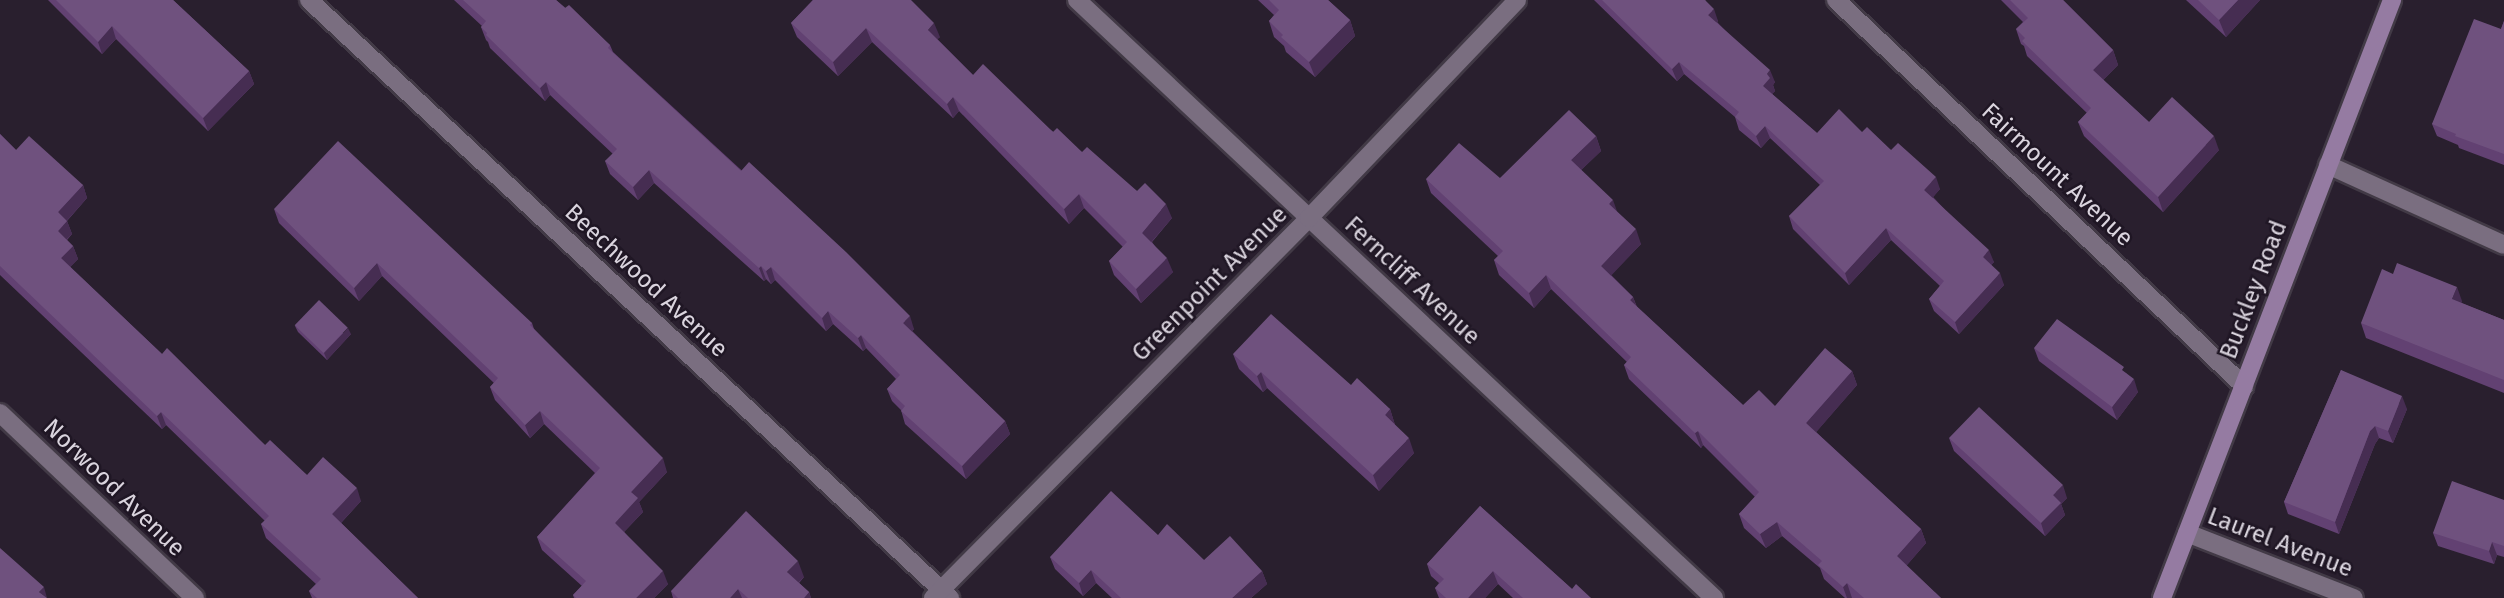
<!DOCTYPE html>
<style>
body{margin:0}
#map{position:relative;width:2504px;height:598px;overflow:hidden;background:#291f2e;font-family:"Fira Sans",sans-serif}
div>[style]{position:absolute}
.roads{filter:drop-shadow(2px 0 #423a46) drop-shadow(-2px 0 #423a46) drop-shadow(0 2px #423a46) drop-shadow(0 -2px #423a46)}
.street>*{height:18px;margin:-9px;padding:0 9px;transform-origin:9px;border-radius:9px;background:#7a6e80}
.secondary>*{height:18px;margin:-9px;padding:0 9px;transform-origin:9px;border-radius:9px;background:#957ba2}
.wall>*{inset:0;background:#624172}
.shaded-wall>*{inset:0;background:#462d52}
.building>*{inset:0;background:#6f517e;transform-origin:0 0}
span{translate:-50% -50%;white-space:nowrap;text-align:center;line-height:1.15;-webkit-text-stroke:5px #1f1624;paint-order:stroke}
.street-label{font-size:24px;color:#dad4de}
</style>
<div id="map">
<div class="roads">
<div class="street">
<i style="left:309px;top:0;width:877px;rotate:43.01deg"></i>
<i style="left:1077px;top:0;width:874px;rotate:43.19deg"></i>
<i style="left:1836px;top:0;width:562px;rotate:43.41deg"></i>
<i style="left:2328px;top:165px;width:193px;rotate:24.4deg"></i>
<i style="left:0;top:413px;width:269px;rotate:43.5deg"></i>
<i style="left:2187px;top:533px;width:179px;rotate:21.3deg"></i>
<i style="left:933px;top:598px;width:535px;rotate:-45.3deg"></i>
<i style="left:1309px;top:218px;width:301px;rotate:-46.3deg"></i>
</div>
<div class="secondary">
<i style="left:2162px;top:598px;width:641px;rotate:-68.96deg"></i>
</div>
</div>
<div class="wall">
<i style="clip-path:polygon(48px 0,173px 0,249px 71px,254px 84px,208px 131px,116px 39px,102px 54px)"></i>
<i style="clip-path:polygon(454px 0,556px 0,610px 45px,613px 52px,914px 329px,912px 331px,1005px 421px,1010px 434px,966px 479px,905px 424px,901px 410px,892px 401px,887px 389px,896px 379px,866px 348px,863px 351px,833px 324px,826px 331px,775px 280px,771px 284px,766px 279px,764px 281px,654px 183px,638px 200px,610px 174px,605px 161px,613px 154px,550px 95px,545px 101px,490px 48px,488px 42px,486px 40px,481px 27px,482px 26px)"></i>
<i style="clip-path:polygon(813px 0,940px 37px,937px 39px,973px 75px,1137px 191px,1172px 218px,1152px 242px,1173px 272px,1141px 303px,1114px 275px,1109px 261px,1123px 247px,1084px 208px,1069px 224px,959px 111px,953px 118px,872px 42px,838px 76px,797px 37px,791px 23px)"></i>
<i style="clip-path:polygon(1258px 0,1328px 0,1350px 20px,1355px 36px,1315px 77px,1286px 52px,1284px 46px,1274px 37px,1269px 21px,1274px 15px)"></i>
<i style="clip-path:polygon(1594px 0,1705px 0,1718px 21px,1717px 22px,1775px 82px,1773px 85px,1775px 91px,1772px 94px,1817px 133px,1862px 132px,1891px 150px,1940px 189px,1933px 197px,1994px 262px,1991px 265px,2004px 285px,1959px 334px,1934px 311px,1929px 299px,1940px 286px,1891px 240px,1849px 285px,1793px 229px,1789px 216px,1820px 185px,1770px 138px,1761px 148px,1739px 130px,1735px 117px,1684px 74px,1677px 81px)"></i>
<i style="clip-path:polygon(2001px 0,2063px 0,2113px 50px,2118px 65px,2103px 80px,2149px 122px,2219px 150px,2163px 212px,2084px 136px,2078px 122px,2087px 113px,2027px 56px,2024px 46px,2021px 44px,2016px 29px,2023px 22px)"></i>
<i style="clip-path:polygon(2186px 0,2260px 0,2226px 37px)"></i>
<i style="clip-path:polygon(2504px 21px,2504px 165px,2459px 148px,2458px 145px,2437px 136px,2432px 124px,2501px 29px)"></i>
<i style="clip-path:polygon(0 134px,16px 150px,83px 185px,87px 198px,67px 221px,72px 234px,67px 240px,73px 246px,78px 259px,70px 267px,162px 354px,265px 445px,307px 475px,361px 501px,341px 523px,418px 598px,312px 598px,309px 591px,316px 584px,266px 538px,261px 524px,265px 521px,166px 425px,162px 429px,0 275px)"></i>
<i style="clip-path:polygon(1596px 136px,1601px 151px,1581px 170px,1617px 212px,1641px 244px,1611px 275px,1633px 297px,1637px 307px,1743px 405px,1775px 406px,1852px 371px,1857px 385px,1816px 432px,1921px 529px,1926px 543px,1906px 566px,1941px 598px,1845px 598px,1824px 579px,1820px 568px,1782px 536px,1766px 548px,1744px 528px,1739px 514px,1755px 497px,1703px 445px,1701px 448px,1629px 379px,1624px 365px,1627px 362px,1551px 289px,1534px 308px,1499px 275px,1494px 260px,1498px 256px,1431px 193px,1426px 179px,1500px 178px)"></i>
<i style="clip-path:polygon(274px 209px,532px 323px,534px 329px,667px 472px,639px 502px,643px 512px,624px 532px,668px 584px,654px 598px,574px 598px,573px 595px,582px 586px,542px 550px,537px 537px,595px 473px,544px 424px,530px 438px,495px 400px,490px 387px,494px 383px,382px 276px,359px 301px,279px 223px)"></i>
<i style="clip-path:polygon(2462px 301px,2461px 303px,2504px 320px,2504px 393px,2366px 338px,2361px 323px)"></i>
<i style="clip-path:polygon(295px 326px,351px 334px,327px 360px,298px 332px)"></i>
<i style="clip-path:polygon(2034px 348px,2126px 373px,2138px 392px,2117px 420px,2039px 361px)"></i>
<i style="clip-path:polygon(1233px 354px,1351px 385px,1390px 409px,1395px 425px,1414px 453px,1379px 491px,1267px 388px,1263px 392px,1239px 369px)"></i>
<i style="clip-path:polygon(2341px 370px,2407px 409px,2393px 443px,2379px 438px,2375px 444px,2339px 534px,2288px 514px,2284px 502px)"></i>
<i style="clip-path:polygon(1949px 438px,2067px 498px,2061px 504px,2065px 515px,2045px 536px,1954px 451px)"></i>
<i style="clip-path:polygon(2504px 500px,2504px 557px,2497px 555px,2494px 564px,2438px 546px,2433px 533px)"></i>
<i style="clip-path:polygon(1480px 506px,1572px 589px,1591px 598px,1513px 598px,1498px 584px,1485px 598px,1439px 598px,1435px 588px,1439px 583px,1431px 576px,1427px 564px)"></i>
<i style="clip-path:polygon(1158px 535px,1204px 560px,1262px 571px,1267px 584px,1251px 598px,1112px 598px,1096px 583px,1083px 596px,1055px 569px,1050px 557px)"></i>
<i style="clip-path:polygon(804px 577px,799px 583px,809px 592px,811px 598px,673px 598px,671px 591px)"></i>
</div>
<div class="shaded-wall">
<i style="clip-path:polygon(2238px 0,2260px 0,2226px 37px,2219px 20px)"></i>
<i style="clip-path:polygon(1714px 9px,1718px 21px,1712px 27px,1708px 15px)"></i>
<i style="clip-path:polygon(1350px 20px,1355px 36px,1315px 77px,1309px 62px)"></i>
<i style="clip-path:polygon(934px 23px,940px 37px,933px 44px,928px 30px)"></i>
<i style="clip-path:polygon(112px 26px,116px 39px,102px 54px,98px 42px)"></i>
<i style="clip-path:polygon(866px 28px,872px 42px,838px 76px,833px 62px)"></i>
<i style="clip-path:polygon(2113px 50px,2118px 65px,2098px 85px,2093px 70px)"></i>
<i style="clip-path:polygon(1679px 62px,1684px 74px,1677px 81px,1672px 69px)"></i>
<i style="clip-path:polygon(1770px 70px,1775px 82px,1773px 85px,1775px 91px,1768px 99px,1763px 86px,1767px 74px)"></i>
<i style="clip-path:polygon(249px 71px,254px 84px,208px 131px,203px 118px)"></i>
<i style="clip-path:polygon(546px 82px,550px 95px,545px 101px,540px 88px)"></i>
<i style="clip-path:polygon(953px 97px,959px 111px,953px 118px,947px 104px)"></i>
<i style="clip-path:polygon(1765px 126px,1770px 138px,1761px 148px,1756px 136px)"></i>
<i style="clip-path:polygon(1596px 136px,1601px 151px,1576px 175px,1571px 160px)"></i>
<i style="clip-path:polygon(2214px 136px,2219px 150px,2163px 212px,2158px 197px)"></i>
<i style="clip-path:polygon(649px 170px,654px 183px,638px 200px,633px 187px)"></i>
<i style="clip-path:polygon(1936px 177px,1940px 189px,1929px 202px,1924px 190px)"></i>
<i style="clip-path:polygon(83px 185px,87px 198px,63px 225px,58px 212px)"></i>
<i style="clip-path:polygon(1079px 194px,1084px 208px,1069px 224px,1064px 209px)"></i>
<i style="clip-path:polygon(1613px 200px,1618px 214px,1609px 204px)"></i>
<i style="clip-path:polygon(1166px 204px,1172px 218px,1147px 247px,1142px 233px)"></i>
<i style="clip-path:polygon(67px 221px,72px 234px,62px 244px,58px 231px)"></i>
<i style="clip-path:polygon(1886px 228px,1891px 240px,1849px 285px,1845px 273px)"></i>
<i style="clip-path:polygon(1636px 229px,1641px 244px,1607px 280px,1601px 266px)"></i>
<i style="clip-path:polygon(73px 246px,78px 259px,66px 271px,61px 258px)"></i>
<i style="clip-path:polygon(1989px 250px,1994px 262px,1987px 270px,1983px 257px)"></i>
<i style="clip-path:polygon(1167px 258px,1173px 272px,1141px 303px,1136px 289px)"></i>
<i style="clip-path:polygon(377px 263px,382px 276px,359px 301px,354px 288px)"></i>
<i style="clip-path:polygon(761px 266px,766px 279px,764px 281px,759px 268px)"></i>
<i style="clip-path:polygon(771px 267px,775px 280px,771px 284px,766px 271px)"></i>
<i style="clip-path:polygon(2000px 273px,2004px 285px,1959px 334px,1955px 322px)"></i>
<i style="clip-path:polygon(1546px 275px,1551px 289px,1534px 308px,1529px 293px)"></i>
<i style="clip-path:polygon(2457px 287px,2462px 301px,2457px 314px,2452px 299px)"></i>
<i style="clip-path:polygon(1633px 297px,1638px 311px,1630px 300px)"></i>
<i style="clip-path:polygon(828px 311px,833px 324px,826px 331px,822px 318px)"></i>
<i style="clip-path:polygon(910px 316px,914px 329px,908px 336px,903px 323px)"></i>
<i style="clip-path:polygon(348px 328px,351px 334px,327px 360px,324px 353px)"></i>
<i style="clip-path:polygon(861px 335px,866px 348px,863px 351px,858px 338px)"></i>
<i style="clip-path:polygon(1852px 371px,1857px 385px,1812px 437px,1806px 423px)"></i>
<i style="clip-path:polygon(1261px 372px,1267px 388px,1263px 392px,1257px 376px)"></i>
<i style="clip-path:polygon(2134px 379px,2138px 392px,2117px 420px,2112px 407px)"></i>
<i style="clip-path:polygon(2402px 396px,2407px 409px,2393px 443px,2388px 431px)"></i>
<i style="clip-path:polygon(1390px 409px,1395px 425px,1385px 415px)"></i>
<i style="clip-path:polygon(540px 411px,544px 424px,530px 438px,525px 425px)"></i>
<i style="clip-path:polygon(161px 412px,166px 425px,162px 429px,157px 416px)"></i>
<i style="clip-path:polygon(1005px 421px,1010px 434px,966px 479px,962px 466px)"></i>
<i style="clip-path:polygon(2375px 426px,2379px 438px,2375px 444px,2339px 534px,2335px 522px,2370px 431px)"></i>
<i style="clip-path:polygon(1698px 431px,1703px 445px,1701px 448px,1695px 433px)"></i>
<i style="clip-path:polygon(1409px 438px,1414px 453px,1379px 491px,1373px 475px)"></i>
<i style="clip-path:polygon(663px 458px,667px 472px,639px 502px,643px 512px,620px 536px,615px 523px,631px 492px)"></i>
<i style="clip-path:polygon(2063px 485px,2067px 498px,2061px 504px,2065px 515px,2045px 536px,2041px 523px,2053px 495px)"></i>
<i style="clip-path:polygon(357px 488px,361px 501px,337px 527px,332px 514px)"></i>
<i style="clip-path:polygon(1777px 522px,1782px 536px,1766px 548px,1760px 534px)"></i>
<i style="clip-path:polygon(1921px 529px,1926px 543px,1902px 571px,1897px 556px)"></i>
<i style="clip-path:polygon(2492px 542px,2497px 555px,2494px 564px,2489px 551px)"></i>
<i style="clip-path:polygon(798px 561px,804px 577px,793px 588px,787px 572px)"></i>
<i style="clip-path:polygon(1091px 570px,1096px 583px,1083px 596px,1079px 583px)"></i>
<i style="clip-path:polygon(663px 571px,668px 584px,654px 598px,636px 598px)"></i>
<i style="clip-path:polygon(1262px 571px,1267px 584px,1251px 598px,1232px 598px)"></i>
<i style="clip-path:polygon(1493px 571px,1498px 584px,1485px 598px,1468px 598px)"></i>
<i style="clip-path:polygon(1847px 583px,1852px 598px,1847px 598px,1843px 587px)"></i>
<i style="clip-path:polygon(44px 587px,47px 598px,39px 592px)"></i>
<i style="clip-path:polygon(738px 589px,742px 598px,730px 598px)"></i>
<i style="clip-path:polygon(809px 592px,811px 598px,804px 598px)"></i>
</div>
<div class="building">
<i style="clip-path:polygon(56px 0,173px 0,249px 71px,203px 118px,112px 26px,98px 42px)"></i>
<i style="clip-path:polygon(463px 0,556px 0,565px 8px,569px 5px,610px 45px,608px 48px,741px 171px,749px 162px,846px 252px,910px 316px,903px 323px,1005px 421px,962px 466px,901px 411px,905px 406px,887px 389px,900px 375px,861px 335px,858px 338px,828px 311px,822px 318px,771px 267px,766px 271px,761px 266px,759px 268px,649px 170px,633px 187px,605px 161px,617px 149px,546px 82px,540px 88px,486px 35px,487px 33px,481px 27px,486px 21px)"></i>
<i style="clip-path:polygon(813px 0,911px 0,934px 23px,928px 30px,973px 75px,983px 64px,1053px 132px,1057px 128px,1082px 152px,1087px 147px,1137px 191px,1145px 183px,1166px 204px,1142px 233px,1167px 258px,1136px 289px,1109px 261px,1127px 242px,1079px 194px,1064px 209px,953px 97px,947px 104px,866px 28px,833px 62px,791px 23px)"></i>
<i style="clip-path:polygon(1269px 0,1328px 0,1350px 20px,1309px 62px,1281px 37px,1283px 35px,1269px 21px,1279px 10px)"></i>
<i style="clip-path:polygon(1602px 0,1705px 0,1714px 9px,1708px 15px,1770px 70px,1767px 74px,1770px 78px,1763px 86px,1817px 133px,1839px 109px,1862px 132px,1867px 127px,1891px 150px,1898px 143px,1936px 177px,1924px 190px,1989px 250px,1983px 257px,2000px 273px,1955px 322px,1929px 299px,1944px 281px,1886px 228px,1845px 273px,1789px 216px,1824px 181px,1765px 126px,1756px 136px,1735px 117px,1739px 112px,1679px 62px,1672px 69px)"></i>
<i style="clip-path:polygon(2010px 0,2063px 0,2113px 50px,2093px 70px,2149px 122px,2172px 97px,2214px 136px,2158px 197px,2078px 122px,2091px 108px,2022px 41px,2025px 38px,2016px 29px,2028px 18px)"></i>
<i style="clip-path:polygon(2198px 0,2238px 0,2219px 20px)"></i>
<i style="clip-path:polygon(2474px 19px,2501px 29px,2504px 21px,2504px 154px,2455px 136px,2456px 134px,2432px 124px)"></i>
<i style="clip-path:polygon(1569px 110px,1596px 136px,1571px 160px,1613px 200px,1609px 204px,1636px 229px,1601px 266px,1633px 297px,1630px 300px,1743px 405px,1759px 390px,1775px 406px,1825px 348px,1852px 371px,1806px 423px,1921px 529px,1897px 556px,1941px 598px,1864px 598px,1847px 583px,1843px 587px,1818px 565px,1822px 561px,1777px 522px,1760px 534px,1739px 514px,1759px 492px,1698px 431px,1695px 433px,1624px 365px,1631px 357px,1546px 275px,1529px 293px,1494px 260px,1503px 251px,1426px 179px,1459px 143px,1500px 178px)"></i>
<i style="clip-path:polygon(0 134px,16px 150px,29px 136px,83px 185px,58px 212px,67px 221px,58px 231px,73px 246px,61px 258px,162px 354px,167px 348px,265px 445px,270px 440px,307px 475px,323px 457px,357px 488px,332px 514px,418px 598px,317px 598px,309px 591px,321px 579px,261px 524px,269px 516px,161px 412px,157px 416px,0 266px)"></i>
<i style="clip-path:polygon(338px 141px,532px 323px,530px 325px,663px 458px,631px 492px,638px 498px,615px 523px,663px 571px,636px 598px,576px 598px,573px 595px,586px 581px,537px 537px,600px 468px,540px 411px,525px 425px,490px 387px,498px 378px,377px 263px,354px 288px,274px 209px)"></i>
<i style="clip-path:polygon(2397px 263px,2457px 287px,2452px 299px,2504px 320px,2504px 380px,2361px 323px,2382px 269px,2393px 274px)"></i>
<i style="left:319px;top:300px;width:40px;height:35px;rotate:44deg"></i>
<i style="clip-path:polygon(1271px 314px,1351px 385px,1357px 378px,1390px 409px,1385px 415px,1409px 438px,1373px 475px,1261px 372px,1257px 376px,1233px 354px)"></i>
<i style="clip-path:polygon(2057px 319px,2124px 367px,2122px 370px,2134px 379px,2112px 407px,2034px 348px)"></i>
<i style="clip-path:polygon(2341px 370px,2402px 396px,2388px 431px,2375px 426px,2370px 431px,2335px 522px,2284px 502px)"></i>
<i style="clip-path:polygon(1979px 407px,2063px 485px,2053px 495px,2061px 503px,2041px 523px,1949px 438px)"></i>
<i style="clip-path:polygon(2452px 481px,2504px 500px,2504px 546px,2492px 542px,2489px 551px,2433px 533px)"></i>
<i style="clip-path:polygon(1111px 491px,1158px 535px,1167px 524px,1204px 560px,1230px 536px,1262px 571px,1232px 598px,1121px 598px,1091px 570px,1079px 583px,1050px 557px)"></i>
<i style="clip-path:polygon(1480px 506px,1572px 589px,1576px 584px,1591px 598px,1523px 598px,1493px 571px,1468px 598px,1446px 598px,1435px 588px,1444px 579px,1427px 564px)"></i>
<i style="clip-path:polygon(746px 511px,798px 561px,787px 572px,809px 592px,804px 598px,748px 598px,738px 589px,730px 598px,678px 598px,671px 591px)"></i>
<i style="clip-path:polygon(0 548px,44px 587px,39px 592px,47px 598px,0 598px)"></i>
</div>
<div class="street-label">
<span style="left:2057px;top:175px;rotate:43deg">Fairmount Avenue</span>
<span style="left:646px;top:281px;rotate:43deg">Beechwood Avenue</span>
<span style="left:1412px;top:281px;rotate:43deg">Ferncliff Avenue</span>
<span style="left:1210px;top:284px;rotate:-45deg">Greenpoint Avenue</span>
<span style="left:2254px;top:290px;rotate:-69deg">Buckley Road</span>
<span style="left:114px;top:488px;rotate:44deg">Norwood Avenue</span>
<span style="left:2280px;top:543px;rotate:21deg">Laurel Avenue</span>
</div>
</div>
